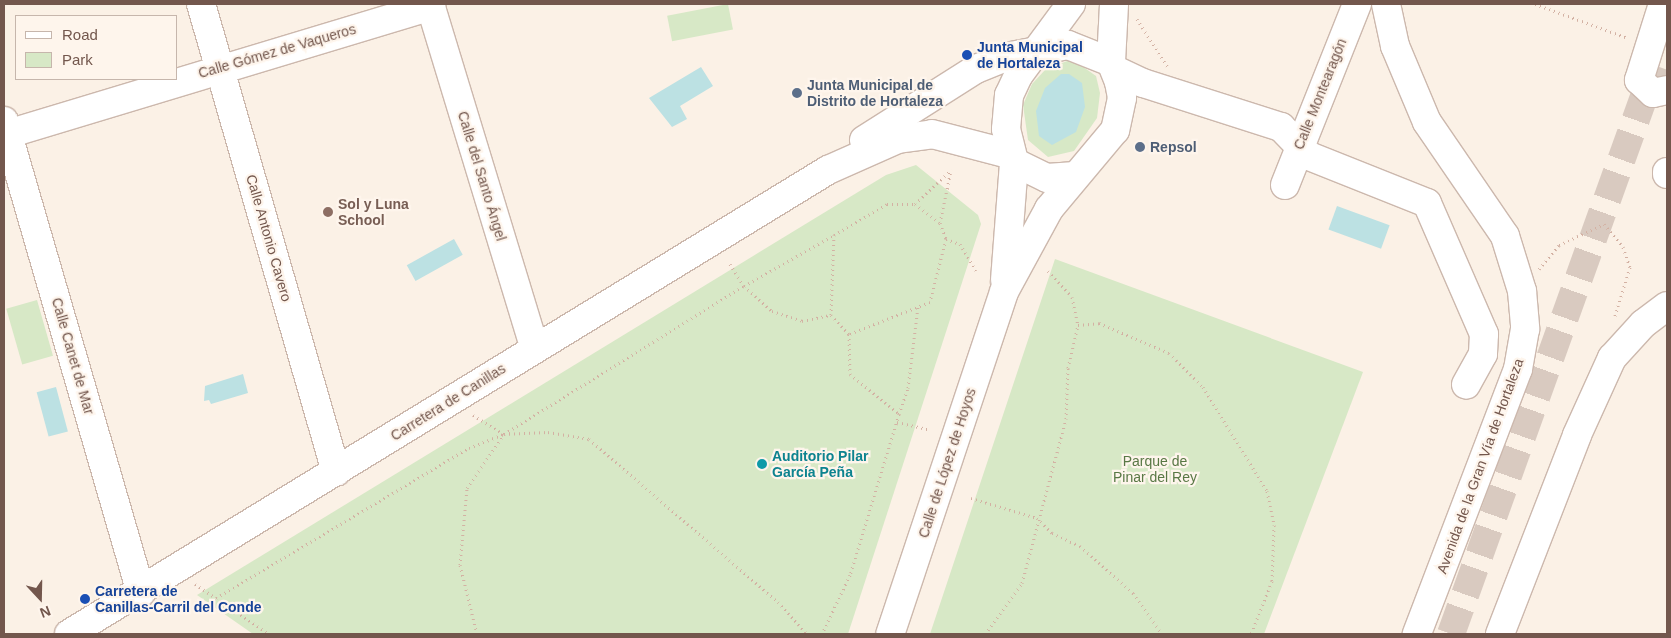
<!DOCTYPE html>
<meta charset="utf-8">
<style>
body{margin:0}
#map{position:relative;width:1671px;height:638px;overflow:hidden;background:#fbf1e6;font-family:Arial,sans-serif}
div>[style]{position:absolute}
.green>*{inset:0;background:#d7e8c6;transform-origin:0 0}
.water>*{inset:0;background:#bce1e3;transform-origin:0 0}
.major-tunnel>*{height:28px;margin-top:-14px;transform-origin:0;background:repeating-linear-gradient(90deg,#d9cac0 0 28px,transparent 0 42px)}
.path>*{height:3px;margin-top:-1.5px;transform-origin:0;background:repeating-linear-gradient(90deg,#d3b1a3 0 1px,transparent 0 5px)}
.roads{filter:drop-shadow(1px 0 #ccb8ad) drop-shadow(-1px 0 #ccb8ad) drop-shadow(0 1px #ccb8ad) drop-shadow(0 -1px #ccb8ad)}
.minor>*{height:28px;margin:-14px;padding:0 14px;transform-origin:14px;border-radius:14px;background:#fff}
.dots>*{width:14px;height:14px;translate:-50% -50%;box-sizing:border-box;border:2px solid #fef5ec;border-radius:50%}
span{translate:-50% -50%;white-space:nowrap;text-align:center;line-height:1.15;-webkit-text-stroke:4.5px #fef5ec;paint-order:stroke}
.transit-label{font-size:14px;color:#164399;font-weight:700}
.left{translate:0 -50%;text-align:left}
.street-label{font-size:14px;color:#73574d}
.service-label{font-size:14px;color:#4e5e75;font-weight:700}
.education-label{font-size:14px;color:#785e54;font-weight:700}
.culture-label{font-size:14px;color:#0d838f;font-weight:700}
.park-label{font-size:14px;color:#597845}
.frame{position:absolute;inset:0;border:5px solid #73574d;pointer-events:none}
.legend{position:absolute;left:15px;top:15px;width:162px;height:65px;box-sizing:border-box;background:#fef5ec;border:1px solid #c6b6ac;margin:0;padding:6px 9px;list-style:none;font-size:15px;color:#73574d}
.legend li{display:flex;align-items:center;gap:10px;height:25px}
.legend b{width:25px;border:1px solid #c6b6ac}
.north{position:absolute;left:15px;top:573px;width:50px;height:50px;-webkit-text-stroke:4px #fef5ec;paint-order:stroke;rotate:159deg;font-size:14px;font-weight:700;line-height:20px;text-align:center;color:#73574d}
.north::after{content:'';display:block;margin:auto;width:18px;height:22px;background:#73574d;clip-path:polygon(50% 0,100% 100%,50% 72%,0 100%)}
</style>
<div id="map">
<div class="green">
<i style="left:728px;top:4px;width:26px;height:62px;rotate:79deg"></i>
<i style="clip-path:polygon(1072px 59px,1096px 76px,1100px 93px,1097px 118px,1074px 151px,1048px 157px,1028px 140px,1023px 105px,1032px 84px,1045px 70px)"></i>
<i style="clip-path:polygon(916px 165px,978px 215px,981px 224px,848px 634px,253px 634px,197px 595px,886px 175px)"></i>
<i style="clip-path:polygon(1055px 259px,1363px 372px,1264px 634px,930px 634px)"></i>
<i style="left:37px;top:300px;width:58px;height:32px;rotate:74deg"></i>
</div>
<div class="water">
<i style="clip-path:polygon(701px 67px,713px 86px,680px 106px,687px 119px,672px 127px,649px 98px)"></i>
<i style="clip-path:polygon(1061px 74px,1069px 74px,1082px 83px,1085px 107px,1076px 132px,1052px 145px,1039px 136px,1036px 111px,1045px 88px)"></i>
<i style="left:1337px;top:206px;width:56px;height:25px;rotate:20deg"></i>
<i style="left:454px;top:239px;width:18px;height:54px;rotate:61deg"></i>
<i style="clip-path:polygon(243px 374px,248px 393px,211px 404px,209px 400px,204px 401px,205px 386px)"></i>
<i style="left:56px;top:387px;width:46px;height:20px;rotate:75deg"></i>
</div>
<div class="major-tunnel">
<i style="left:1451px;top:634px;width:604px;rotate:-70.24deg"></i>
</div>
<div class="path">
<i style="left:1535px;top:4px;width:99px;rotate:20.1deg"></i>
<i style="left:1137px;top:19px;width:56px;rotate:57.4deg"></i>
<i style="left:915px;top:204px;width:50px;rotate:-43.4deg"></i>
<i style="left:940px;top:223px;width:54px;rotate:-78.3deg"></i>
<i style="left:946px;top:239px;width:15px;rotate:20deg"></i>
<i style="left:960px;top:244px;width:31px;rotate:59deg"></i>
<i style="left:730px;top:264px;width:26px;rotate:58deg"></i>
<i style="left:744px;top:286px;width:103px;rotate:-29.5deg"></i>
<i style="left:1539px;top:269px;width:31px;rotate:-50deg"></i>
<i style="left:1559px;top:245px;width:50px;rotate:-25deg"></i>
<i style="left:1604px;top:224px;width:30px;rotate:50deg"></i>
<i style="left:1623px;top:247px;width:21px;rotate:71deg"></i>
<i style="left:1630px;top:267px;width:54px;rotate:107.1deg"></i>
<i style="left:1048px;top:271px;width:35px;rotate:47deg"></i>
<i style="left:1072px;top:297px;width:29px;rotate:78deg"></i>
<i style="left:831px;top:315px;width:26px;rotate:47deg"></i>
<i style="left:899px;top:414px;width:28px;rotate:-71deg"></i>
<i style="left:908px;top:388px;width:82px;rotate:-83deg"></i>
<i style="left:473px;top:415px;width:36px;rotate:32deg"></i>
<i style="left:897px;top:422px;width:32px;rotate:13deg"></i>
<i style="left:971px;top:498px;width:69px;rotate:16.9deg"></i>
<i style="left:1037px;top:518px;width:21px;rotate:45deg"></i>
<i style="left:1052px;top:533px;width:31px;rotate:25deg"></i>
<i style="left:1080px;top:546px;width:71px;rotate:41.6deg"></i>
<i style="left:1133px;top:593px;width:50px;rotate:54.7deg"></i>
<i style="left:195px;top:584px;width:89px;rotate:34deg"></i>
<i style="left:216px;top:598px;width:294px;rotate:-30.7deg"></i>
<i style="left:469px;top:448px;width:38px;rotate:-22deg"></i>
<i style="left:504px;top:434px;width:44px;rotate:-2.6deg"></i>
<i style="left:548px;top:432px;width:42px;rotate:9.7deg"></i>
<i style="left:589px;top:439px;width:250px;rotate:40.8deg"></i>
<i style="left:778px;top:602px;width:43px;rotate:47.8deg"></i>
<i style="left:477px;top:634px;width:71px;rotate:-103.8deg"></i>
<i style="left:460px;top:565px;width:77px;rotate:-84.8deg"></i>
<i style="left:467px;top:488px;width:65px;rotate:-55.6deg"></i>
<i style="left:504px;top:434px;width:282px;rotate:-31.7deg"></i>
<i style="left:744px;top:286px;width:38px;rotate:42deg"></i>
<i style="left:772px;top:311px;width:32px;rotate:18deg"></i>
<i style="left:802px;top:321px;width:30px;rotate:-12deg"></i>
<i style="left:831px;top:315px;width:80px;rotate:-87.9deg"></i>
<i style="left:834px;top:235px;width:61px;rotate:-30.3deg"></i>
<i style="left:887px;top:204px;width:28px"></i>
<i style="left:915px;top:204px;width:31px;rotate:37deg"></i>
<i style="left:940px;top:223px;width:17px;rotate:69deg"></i>
<i style="left:946px;top:239px;width:65px;rotate:104.3deg"></i>
<i style="left:930px;top:302px;width:87px;rotate:158.4deg"></i>
<i style="left:849px;top:334px;width:40px;rotate:88.6deg"></i>
<i style="left:850px;top:374px;width:63px;rotate:39.2deg"></i>
<i style="left:899px;top:414px;width:168px;rotate:106.9deg"></i>
<i style="left:850px;top:575px;width:65px;rotate:115.4deg"></i>
<i style="left:985px;top:634px;width:63px;rotate:-54deg"></i>
<i style="left:1022px;top:583px;width:170px;rotate:-75deg"></i>
<i style="left:1066px;top:419px;width:51px;rotate:-87.8deg"></i>
<i style="left:1068px;top:368px;width:44px;rotate:-76.9deg"></i>
<i style="left:1078px;top:325px;width:21px;rotate:-5deg"></i>
<i style="left:1099px;top:323px;width:76px;rotate:23.2deg"></i>
<i style="left:1169px;top:353px;width:48px;rotate:45deg"></i>
<i style="left:1203px;top:387px;width:122px;rotate:58.4deg"></i>
<i style="left:1267px;top:491px;width:35px;rotate:78deg"></i>
<i style="left:1274px;top:525px;width:56px;rotate:92deg"></i>
<i style="left:1272px;top:581px;width:57px;rotate:111.6deg"></i>
</div>
<div class="roads">
<div class="minor">
<i style="left:201px;top:4px;width:487px;rotate:73.9deg"></i>
<i style="left:430px;top:4px;width:358px;rotate:73.1deg"></i>
<i style="left:1071px;top:4px;width:89px;rotate:126.4deg"></i>
<i style="left:1018px;top:76px;width:21px;rotate:115deg"></i>
<i style="left:1009px;top:95px;width:34px;rotate:95deg"></i>
<i style="left:1006px;top:129px;width:34px;rotate:76deg"></i>
<i style="left:1014px;top:162px;width:37px;rotate:26deg"></i>
<i style="left:1047px;top:178px;width:28px;rotate:-4deg"></i>
<i style="left:1386px;top:4px;width:43px;rotate:77.9deg"></i>
<i style="left:1395px;top:46px;width:82px;rotate:67.2deg"></i>
<i style="left:1427px;top:122px;width:138px;rotate:55.6deg"></i>
<i style="left:1505px;top:236px;width:58px;rotate:72.8deg"></i>
<i style="left:1522px;top:291px;width:38px;rotate:85deg"></i>
<i style="left:1525px;top:329px;width:41px;rotate:99.9deg"></i>
<i style="left:1518px;top:369px;width:284px;rotate:110.9deg"></i>
<i style="left:1663px;top:4px;width:80px;rotate:107.5deg"></i>
<i style="left:1639px;top:80px;width:19px;rotate:43deg"></i>
<i style="left:1653px;top:93px;width:14px;rotate:-12deg"></i>
<i style="left:1111px;top:62px;width:58px;rotate:-87deg"></i>
<i style="left:1115px;top:70px;width:31px;rotate:25deg"></i>
<i style="left:1143px;top:83px;width:145px;rotate:17.7deg"></i>
<i style="left:1281px;top:127px;width:40px;rotate:46deg"></i>
<i style="left:1309px;top:156px;width:127px;rotate:21.7deg"></i>
<i style="left:1427px;top:203px;width:143px;rotate:66.5deg"></i>
<i style="left:1484px;top:334px;width:20px;rotate:93deg"></i>
<i style="left:1483px;top:354px;width:35px;rotate:119deg"></i>
<i style="left:4px;top:121px;width:491px;rotate:73.8deg"></i>
<i style="left:8px;top:134px;width:442px;rotate:-16.8deg"></i>
<i style="left:864px;top:140px;width:133px;rotate:-32.4deg"></i>
<i style="left:976px;top:69px;width:32px;rotate:-22deg"></i>
<i style="left:1006px;top:57px;width:63px;rotate:-11deg"></i>
<i style="left:1068px;top:45px;width:46px;rotate:21.6deg"></i>
<i style="left:1111px;top:62px;width:22px;rotate:68deg"></i>
<i style="left:1119px;top:82px;width:16px;rotate:79deg"></i>
<i style="left:1122px;top:98px;width:33px;rotate:102deg"></i>
<i style="left:1115px;top:130px;width:103px;rotate:129.9deg"></i>
<i style="left:1049px;top:209px;width:94px;rotate:118.5deg"></i>
<i style="left:1004px;top:292px;width:360px;rotate:108.4deg"></i>
<i style="left:1667px;top:174px;width:2px;rotate:-90deg"></i>
<i style="left:1285px;top:185px;width:195px;rotate:-68.3deg"></i>
<i style="left:1005px;top:280px;width:118px;rotate:-85.6deg"></i>
<i style="left:69px;top:634px;width:890px;rotate:-31.44deg"></i>
<i style="left:828px;top:170px;width:77px;rotate:-23.9deg"></i>
<i style="left:898px;top:139px;width:34px;rotate:-8deg"></i>
<i style="left:932px;top:134px;width:80px;rotate:14.6deg"></i>
<i style="left:1500px;top:634px;width:213px;rotate:-68.8deg"></i>
<i style="left:1577px;top:435px;width:85px;rotate:-65.6deg"></i>
<i style="left:1612px;top:358px;width:46px;rotate:-47.6deg"></i>
<i style="left:1643px;top:324px;width:30px;rotate:-37deg"></i>
</div>
</div>
<div class="dots">
<i style="left:967px;top:55px;background:#1a4fb4"></i>
<i style="left:797px;top:93px;background:#5c6f8a"></i>
<i style="left:1140px;top:147px;background:#5c6f8a"></i>
<i style="left:328px;top:212px;background:#8d6e63"></i>
<i style="left:762px;top:464px;background:#0f9aa8"></i>
<i style="left:85px;top:599px;background:#1a4fb4"></i>
</div>
<div class="transit-label">
<span class="left" style="left:977px;top:55px">Junta Municipal<br>de Hortaleza</span>
<span class="left" style="left:95px;top:599px">Carretera de<br>Canillas-Carril del Conde</span>
</div>
<div class="street-label">
<span style="left:277px;top:51px;rotate:-16deg">Calle Gómez de Vaqueros</span>
<span style="left:1320px;top:94px;rotate:-68deg">Calle Montearagón</span>
<span style="left:482px;top:176px;rotate:73deg">Calle del Santo Ángel</span>
<span style="left:269px;top:238px;rotate:74deg">Calle Antonio Cavero</span>
<span style="left:73px;top:356px;rotate:74deg">Calle Canet de Mar</span>
<span style="left:448px;top:402px;rotate:-32deg">Carretera de Canillas</span>
<span style="left:947px;top:463px;rotate:-72deg">Calle de López de Hoyos</span>
<span style="left:1480px;top:466px;rotate:-70deg">Avenida de la Gran Vía de Hortaleza</span>
</div>
<div class="service-label">
<span class="left" style="left:807px;top:93px">Junta Municipal de<br>Distrito de Hortaleza</span>
<span class="left" style="left:1150px;top:147px">Repsol</span>
</div>
<div class="education-label">
<span class="left" style="left:338px;top:212px">Sol y Luna<br>School</span>
</div>
<div class="culture-label">
<span class="left" style="left:772px;top:464px">Auditorio Pilar<br>García Peña</span>
</div>
<div class="park-label">
<span style="left:1155px;top:469px">Parque de<br>Pinar del Rey</span>
</div>
<div class="frame"></div>
<ul class="legend">
<li><b style="height:6px;background:#fff"></b>Road</li>
<li><b style="height:14px;background:#d7e8c6"></b>Park</li>
</ul>
<div class="north">N</div>
</div>
